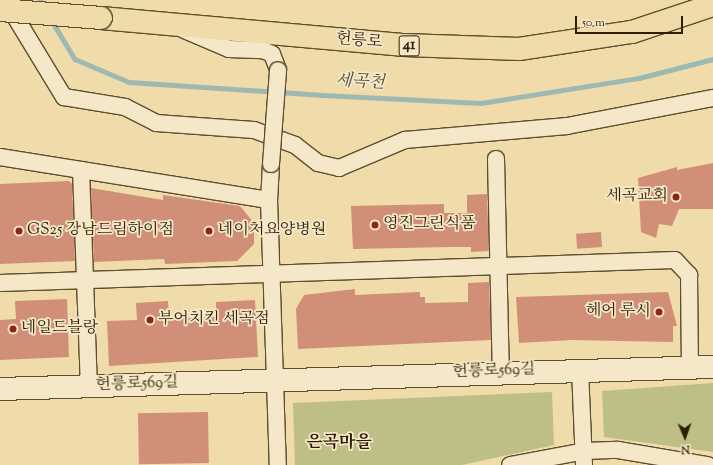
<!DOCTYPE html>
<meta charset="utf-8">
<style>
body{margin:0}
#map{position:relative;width:713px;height:465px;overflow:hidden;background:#efdcaa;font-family:"Sorts Mill Goudy","Noto Serif KR",serif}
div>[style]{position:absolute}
.green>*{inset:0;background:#bdbf86}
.stream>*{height:4.5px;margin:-2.25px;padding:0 2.25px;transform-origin:2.25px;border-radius:2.25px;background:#9db9b2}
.building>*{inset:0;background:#d18f77;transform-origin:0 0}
.roads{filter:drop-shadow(1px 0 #5f4d2e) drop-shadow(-1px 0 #5f4d2e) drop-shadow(0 1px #5f4d2e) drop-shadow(0 -1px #5f4d2e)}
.street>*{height:16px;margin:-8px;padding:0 8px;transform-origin:8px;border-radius:8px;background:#f5e8c8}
.secondary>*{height:22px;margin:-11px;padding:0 11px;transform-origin:11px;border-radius:11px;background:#f5e8c8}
.primary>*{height:22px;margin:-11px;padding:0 11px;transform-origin:11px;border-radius:11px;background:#efdcaa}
.bridges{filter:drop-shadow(1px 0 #5f4d2e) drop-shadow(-1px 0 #5f4d2e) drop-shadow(0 1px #5f4d2e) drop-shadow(0 -1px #5f4d2e)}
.street-bridge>*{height:16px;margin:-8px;padding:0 8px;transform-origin:8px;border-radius:8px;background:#f5e8c8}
.primary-bridge>*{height:22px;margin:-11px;padding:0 11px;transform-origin:11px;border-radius:11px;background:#efdcaa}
.dots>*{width:11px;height:11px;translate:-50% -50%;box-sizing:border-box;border:2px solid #f5e8c8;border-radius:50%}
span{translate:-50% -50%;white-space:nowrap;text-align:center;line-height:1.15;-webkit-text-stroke:3.5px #f5e8c8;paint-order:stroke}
.shield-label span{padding:1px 3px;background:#f5e8c8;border:1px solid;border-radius:3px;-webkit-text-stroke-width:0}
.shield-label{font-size:15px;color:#2f1d04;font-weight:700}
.street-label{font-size:16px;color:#2f1d04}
.poi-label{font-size:16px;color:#2f1d04}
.right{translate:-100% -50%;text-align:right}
.left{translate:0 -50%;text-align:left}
.water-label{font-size:17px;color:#504c38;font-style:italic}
.neighbourhood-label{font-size:17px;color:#2f1d04;font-weight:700}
.north{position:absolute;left:665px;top:417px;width:40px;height:40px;-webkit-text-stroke:3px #f5e8c8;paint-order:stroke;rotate:178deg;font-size:11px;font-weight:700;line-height:16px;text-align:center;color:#2f1d04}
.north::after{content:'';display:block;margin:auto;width:14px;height:18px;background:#2f1d04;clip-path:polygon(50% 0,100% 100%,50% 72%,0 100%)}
.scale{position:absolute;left:575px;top:16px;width:108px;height:18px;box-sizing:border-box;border:2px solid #2f1d04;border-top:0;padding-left:5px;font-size:12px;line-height:14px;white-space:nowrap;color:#2f1d04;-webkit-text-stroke:3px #f5e8c8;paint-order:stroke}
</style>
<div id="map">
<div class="green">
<i style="clip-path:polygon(713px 383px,713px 452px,604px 437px,602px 391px)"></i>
<i style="clip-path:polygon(552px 392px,554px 445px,462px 465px,295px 465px,293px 403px)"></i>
</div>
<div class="stream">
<i style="left:40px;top:0;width:9px;rotate:54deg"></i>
<i style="left:52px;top:21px;width:44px;rotate:58.8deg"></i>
<i style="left:75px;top:59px;width:59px;rotate:23.1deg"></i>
<i style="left:129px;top:82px;width:194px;rotate:3.8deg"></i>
<i style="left:323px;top:95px;width:158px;rotate:2.9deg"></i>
<i style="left:481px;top:103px;width:160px;rotate:-9deg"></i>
<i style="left:639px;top:78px;width:76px;rotate:-14.4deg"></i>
</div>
<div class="building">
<i style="clip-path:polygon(713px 163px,713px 209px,679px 209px,672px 226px,659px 224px,656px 238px,641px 232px,638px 178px,677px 167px,677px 170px)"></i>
<i style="clip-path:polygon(69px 181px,72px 184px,75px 261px,0 264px,0 184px)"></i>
<i style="clip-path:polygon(91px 188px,163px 200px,163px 195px,240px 206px,254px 223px,254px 244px,237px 261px,165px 264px,164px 259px,94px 262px)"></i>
<i style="clip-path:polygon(487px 194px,489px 251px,471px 252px,471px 247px,450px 247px,353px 249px,351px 206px,444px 204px,444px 213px,467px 213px,467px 195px)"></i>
<i style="left:601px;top:232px;width:15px;height:25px;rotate:86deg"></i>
<i style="clip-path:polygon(489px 282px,491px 340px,298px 349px,296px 309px,304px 295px,355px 289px,355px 295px,420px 292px,420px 297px,425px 297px,425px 303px,468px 302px,468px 283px)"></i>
<i style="clip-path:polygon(668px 292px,677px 326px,673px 326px,673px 342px,572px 340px,519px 343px,516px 297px)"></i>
<i style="clip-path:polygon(67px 299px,69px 357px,0 360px,0 320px,16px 319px,15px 301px)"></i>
<i style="clip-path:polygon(255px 300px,258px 357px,109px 366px,107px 321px,137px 320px,136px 303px,168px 301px,169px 319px,216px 317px,216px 302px)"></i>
<i style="left:208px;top:412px;width:51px;height:70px;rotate:89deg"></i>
</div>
<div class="roads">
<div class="street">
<i style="left:8px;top:5px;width:108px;rotate:58.7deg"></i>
<i style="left:64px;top:97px;width:62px;rotate:9.3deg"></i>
<i style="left:125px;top:107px;width:35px;rotate:27deg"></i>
<i style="left:156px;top:123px;width:98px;rotate:4.1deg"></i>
<i style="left:254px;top:130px;width:44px;rotate:20.1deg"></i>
<i style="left:295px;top:145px;width:29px;rotate:38deg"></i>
<i style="left:318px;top:163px;width:22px;rotate:13deg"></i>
<i style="left:339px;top:168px;width:72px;rotate:-23deg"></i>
<i style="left:405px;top:140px;width:163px;rotate:-4.9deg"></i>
<i style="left:567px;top:126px;width:149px;rotate:-10.9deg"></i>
<i style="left:184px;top:30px;width:49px;rotate:22.9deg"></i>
<i style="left:229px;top:49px;width:34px;rotate:2deg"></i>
<i style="left:263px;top:50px;width:10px;rotate:24deg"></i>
<i style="left:272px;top:54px;width:17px;rotate:69deg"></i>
<i style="left:0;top:157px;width:272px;rotate:9.1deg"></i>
<i style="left:496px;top:159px;width:213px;rotate:88.7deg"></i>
<i style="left:271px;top:164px;width:36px;rotate:93deg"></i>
<i style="left:269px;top:200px;width:265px;rotate:88.1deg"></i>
<i style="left:81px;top:170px;width:217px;rotate:87.9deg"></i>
<i style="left:0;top:283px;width:675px;rotate:-1.95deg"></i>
<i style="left:675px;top:260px;width:21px;rotate:47deg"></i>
<i style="left:689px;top:275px;width:93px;rotate:89.4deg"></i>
<i style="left:580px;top:369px;width:96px;rotate:87.6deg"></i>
<i style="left:510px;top:465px;width:76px;rotate:-10.6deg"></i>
<i style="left:585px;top:451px;width:33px;rotate:-2deg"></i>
<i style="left:618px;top:450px;width:91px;rotate:9.5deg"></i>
</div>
<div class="secondary">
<i style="left:0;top:389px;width:713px;rotate:-1.77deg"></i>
</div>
<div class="primary">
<i style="left:101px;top:18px;width:305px;rotate:5.1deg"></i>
<i style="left:405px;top:45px;width:114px;rotate:2deg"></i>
<i style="left:519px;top:49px;width:114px;rotate:-8.6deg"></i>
<i style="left:632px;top:32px;width:85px;rotate:-18.4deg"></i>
</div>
</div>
<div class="bridges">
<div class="street-bridge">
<i style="left:271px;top:164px;width:94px;rotate:-85.7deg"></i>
</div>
<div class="primary-bridge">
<i style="left:0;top:10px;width:101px;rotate:4.5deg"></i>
</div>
</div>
<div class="dots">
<i style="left:676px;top:197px;background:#8f2418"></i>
<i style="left:375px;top:225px;background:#8f2418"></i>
<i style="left:19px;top:231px;background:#8f2418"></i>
<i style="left:209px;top:231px;background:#8f2418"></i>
<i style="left:659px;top:312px;background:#8f2418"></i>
<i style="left:150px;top:320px;background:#8f2418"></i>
<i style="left:13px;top:329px;background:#8f2418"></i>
</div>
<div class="shield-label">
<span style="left:409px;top:46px">41</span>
</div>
<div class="street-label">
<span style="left:359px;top:42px;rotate:5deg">헌릉로</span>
<span style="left:494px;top:372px;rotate:-2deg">헌릉로569길</span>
<span style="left:137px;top:385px;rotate:-2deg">헌릉로569길</span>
</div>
<div class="poi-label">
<span class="right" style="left:668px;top:197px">세곡교회</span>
<span class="left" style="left:383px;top:225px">영진그린식품</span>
<span class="left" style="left:27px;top:231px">GS25 강남드림하이점</span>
<span class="left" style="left:218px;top:231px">네이처요양병원</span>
<span class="right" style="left:651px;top:312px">헤어 루시</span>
<span class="left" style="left:158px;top:320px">부어치킨 세곡점</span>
<span class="left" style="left:21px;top:329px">네일드블랑</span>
</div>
<div class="water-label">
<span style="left:360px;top:83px;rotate:3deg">세곡천</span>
</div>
<div class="neighbourhood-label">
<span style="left:339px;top:444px">은곡마을</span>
</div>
<div class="north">N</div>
<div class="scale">50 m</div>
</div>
